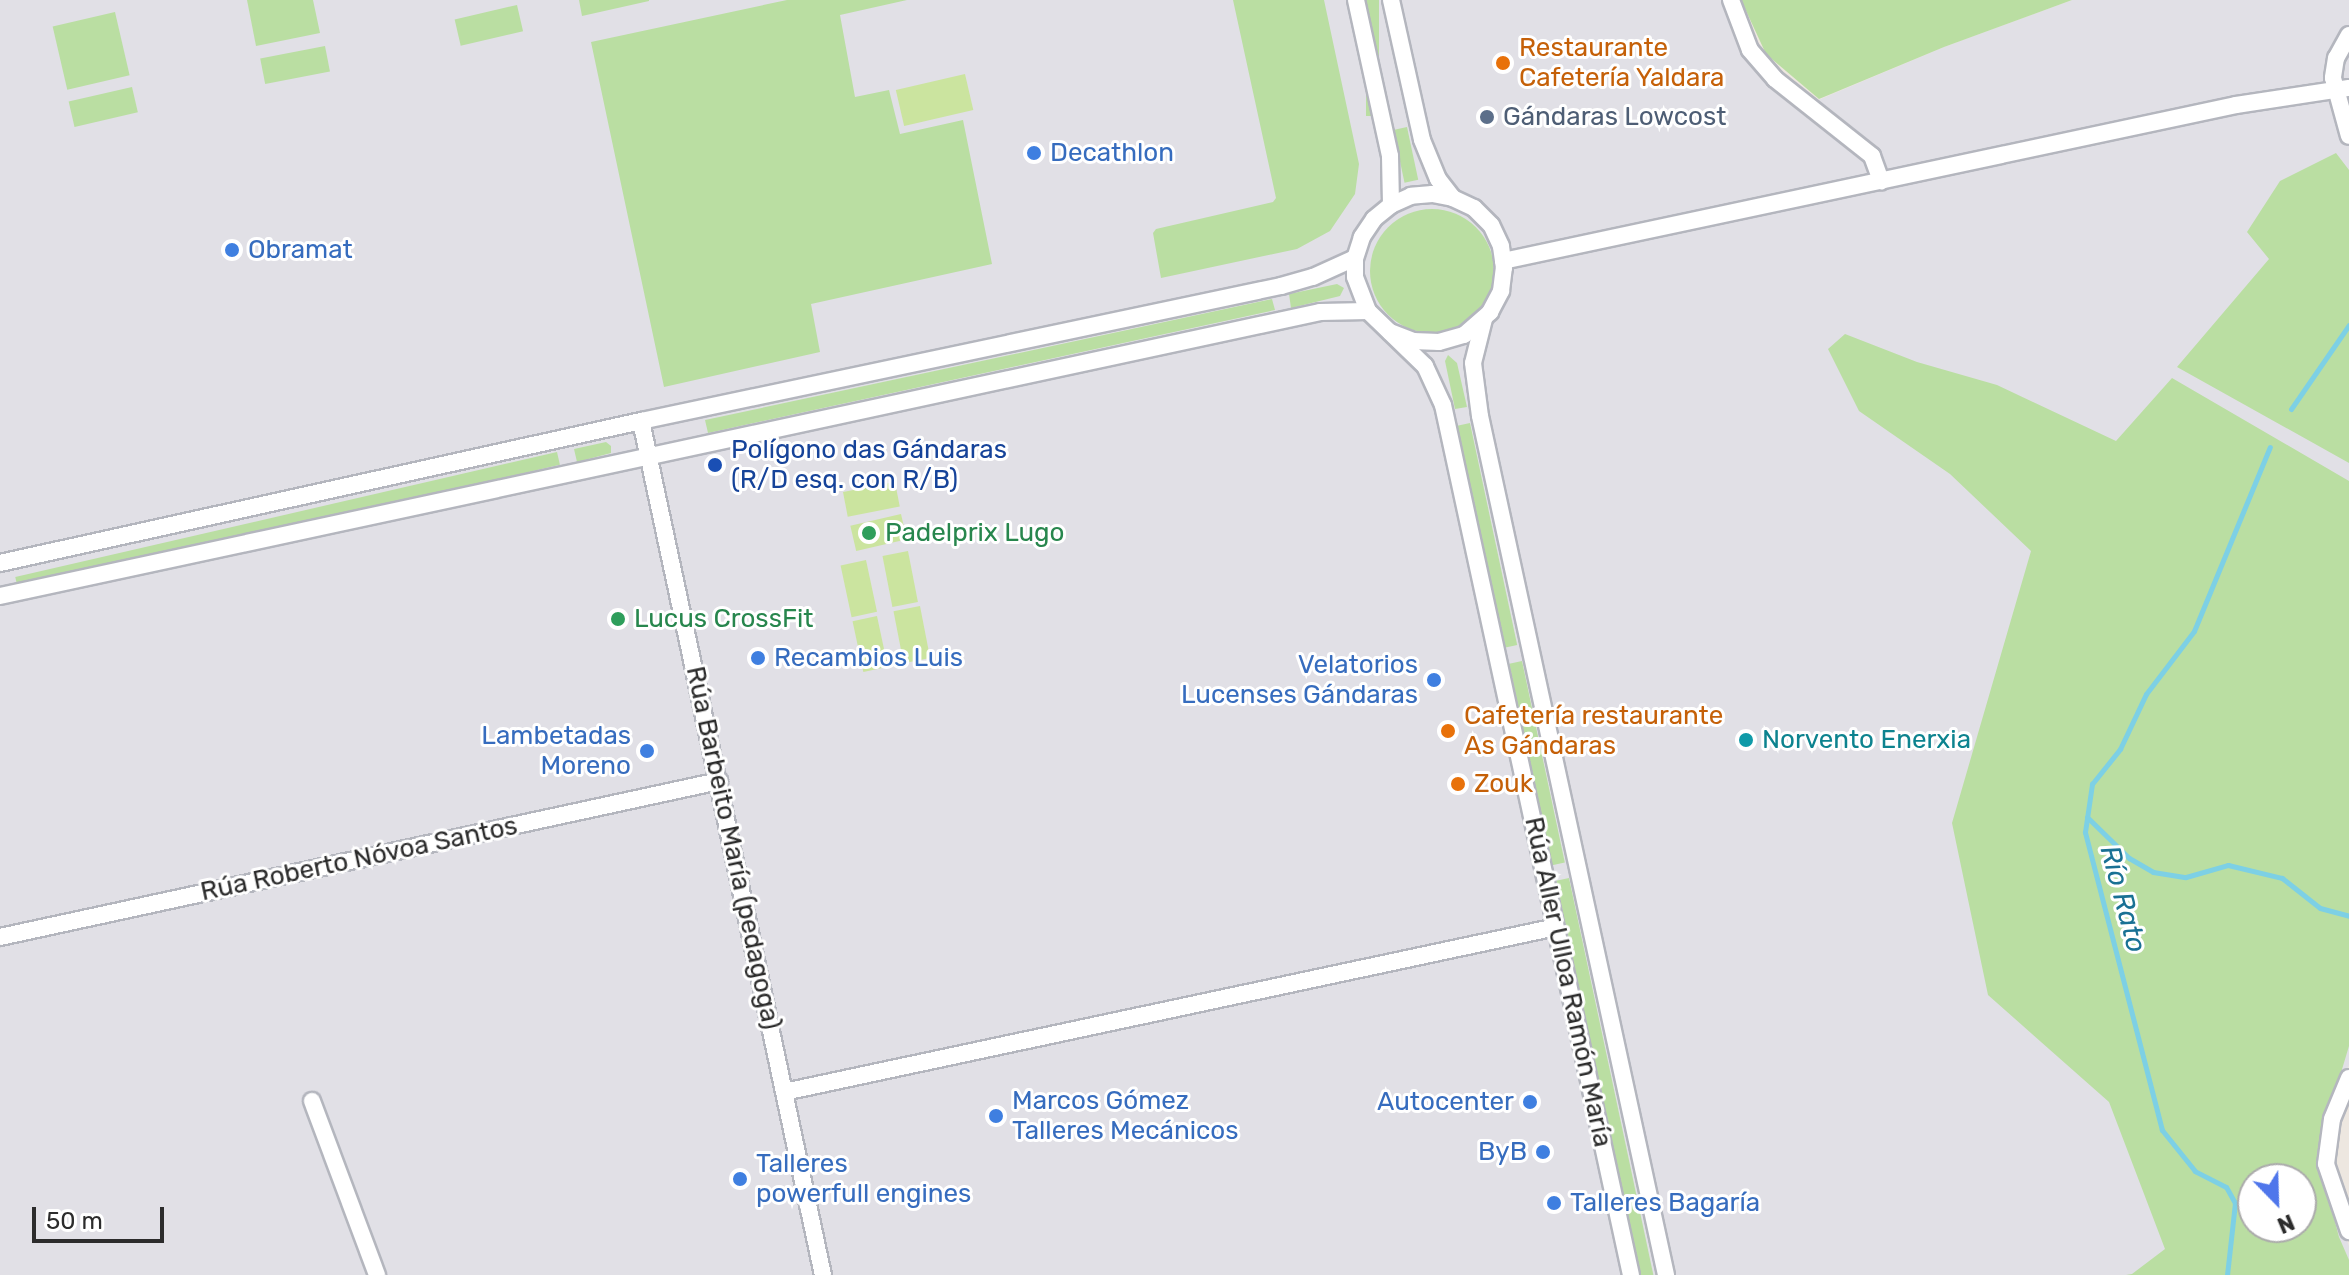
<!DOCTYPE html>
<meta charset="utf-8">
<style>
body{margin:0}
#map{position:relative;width:2349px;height:1275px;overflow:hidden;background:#ede7e0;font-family:Rubik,sans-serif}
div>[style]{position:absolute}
.industrial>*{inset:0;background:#e1e0e6}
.green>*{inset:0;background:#badea2;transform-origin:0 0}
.round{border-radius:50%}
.pitch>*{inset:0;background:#cbe49f;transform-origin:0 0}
.stream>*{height:5px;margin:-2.5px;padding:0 2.5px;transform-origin:2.5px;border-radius:2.5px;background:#7dd0e5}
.roads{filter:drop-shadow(2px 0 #b4b6be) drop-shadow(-2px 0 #b4b6be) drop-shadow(0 2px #b4b6be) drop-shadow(0 -2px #b4b6be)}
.street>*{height:16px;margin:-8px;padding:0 8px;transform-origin:8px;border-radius:8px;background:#fff}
.dots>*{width:22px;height:22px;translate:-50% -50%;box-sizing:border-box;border:4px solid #fff;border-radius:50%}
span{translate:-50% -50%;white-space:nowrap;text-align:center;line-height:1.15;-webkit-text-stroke:6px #fff;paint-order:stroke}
.food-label{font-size:26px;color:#c56008}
.left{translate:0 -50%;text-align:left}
.service-label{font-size:26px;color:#4e5e75}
.shop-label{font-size:26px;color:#366cbe}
.right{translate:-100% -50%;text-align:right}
.transit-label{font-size:26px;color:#164399}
.leisure-label{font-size:26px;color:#27864d}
.culture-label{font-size:26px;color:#0d838f}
.street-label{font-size:26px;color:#2c2c2c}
.water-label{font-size:28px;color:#197194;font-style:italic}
.north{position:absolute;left:2237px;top:1163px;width:80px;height:80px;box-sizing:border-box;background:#fff;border:2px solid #ababab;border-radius:50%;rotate:157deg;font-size:22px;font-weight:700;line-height:32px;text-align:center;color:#2c2c2c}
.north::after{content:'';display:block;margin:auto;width:28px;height:36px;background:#4f76eb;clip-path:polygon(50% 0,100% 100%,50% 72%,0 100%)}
.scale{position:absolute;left:32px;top:1207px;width:132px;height:36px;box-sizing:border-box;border:4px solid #2c2c2c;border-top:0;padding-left:10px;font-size:24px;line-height:28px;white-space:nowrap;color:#2c2c2c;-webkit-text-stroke:6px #fff;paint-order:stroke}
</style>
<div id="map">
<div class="industrial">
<i style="clip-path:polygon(evenodd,0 0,1722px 0,1749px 60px,1797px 109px,1944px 47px,2072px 0,2349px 0,2349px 1065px,2329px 1115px,2330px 1194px,2349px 1246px,2349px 1275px,0 1275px,0 0,2253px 1179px,2301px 1179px,2301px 1227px,2253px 1227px,2253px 1179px)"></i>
</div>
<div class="green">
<i style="clip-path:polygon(247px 0,313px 0,320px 33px,256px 46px)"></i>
<i style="clip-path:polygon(579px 0,649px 0,649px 1px,582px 16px)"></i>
<i style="clip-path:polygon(787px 0,907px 0,840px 15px,855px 97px,889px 90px,900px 134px,963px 120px,992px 264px,811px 304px,820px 352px,664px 387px,591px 42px)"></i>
<i style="clip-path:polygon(1233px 0,1324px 0,1359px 164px,1355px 194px,1330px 231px,1297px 249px,1161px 278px,1153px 233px,1156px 229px,1273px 202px,1276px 198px)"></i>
<i style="left:1366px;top:0;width:13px;height:116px"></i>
<i style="clip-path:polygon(1741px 0,2072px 0,1944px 47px,1819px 99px,1766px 54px)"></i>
<i style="left:517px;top:5px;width:27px;height:64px;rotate:77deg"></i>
<i style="left:115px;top:12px;width:65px;height:64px;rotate:77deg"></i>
<i style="left:325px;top:46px;width:26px;height:66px;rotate:79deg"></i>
<i style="left:132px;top:87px;width:26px;height:65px;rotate:77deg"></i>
<i style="left:1407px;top:127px;width:54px;height:14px;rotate:78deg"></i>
<i style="clip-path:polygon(2336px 153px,2349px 170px,2349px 463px,2177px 367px,2269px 259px,2247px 232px,2280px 181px)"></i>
<i class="round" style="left:1370px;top:209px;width:124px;height:124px"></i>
<i style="clip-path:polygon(1337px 284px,1344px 288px,1340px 296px,1291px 308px,1289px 294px)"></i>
<i style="clip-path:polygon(1272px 299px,1275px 310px,708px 433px,705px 420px)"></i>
<i style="clip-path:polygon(evenodd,1845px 334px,1917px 362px,1997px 385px,2116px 441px,2172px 378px,2349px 481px,2349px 1046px,2317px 1153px,2339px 1237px,2349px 1260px,2349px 1275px,2126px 1275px,2132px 1274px,2165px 1249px,2109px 1102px,1988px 995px,1952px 823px,2031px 551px,1950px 474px,1859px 411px,1828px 349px,1845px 334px,2253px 1179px,2301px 1179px,2301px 1227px,2253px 1227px,2253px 1179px)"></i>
<i style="clip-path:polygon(1448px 355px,1457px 363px,1467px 407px,1455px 409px,1445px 361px)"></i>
<i style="left:1470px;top:423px;width:227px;height:13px;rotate:78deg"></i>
<i style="clip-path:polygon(606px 442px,611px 446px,611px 453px,577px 462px,574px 449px)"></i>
<i style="left:557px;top:452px;width:13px;height:556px;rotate:77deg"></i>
<i style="left:1522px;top:661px;width:206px;height:13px;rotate:78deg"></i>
<i style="left:1569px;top:878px;width:406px;height:13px;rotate:78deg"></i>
</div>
<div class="pitch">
<i style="left:965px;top:74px;width:37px;height:71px;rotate:77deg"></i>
<i style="left:895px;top:482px;width:25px;height:53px;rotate:79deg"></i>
<i style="left:901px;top:514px;width:26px;height:52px;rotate:77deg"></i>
<i style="left:908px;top:551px;width:52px;height:26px;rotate:79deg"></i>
<i style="left:866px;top:560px;width:53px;height:26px;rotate:78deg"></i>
<i style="left:920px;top:606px;width:53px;height:27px;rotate:79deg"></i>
<i style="left:877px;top:616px;width:52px;height:25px;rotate:78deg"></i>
</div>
<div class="stream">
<i style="left:2291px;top:409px;width:102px;rotate:-55.4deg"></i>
<i style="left:2087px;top:817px;width:59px;rotate:44.3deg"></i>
<i style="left:2129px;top:858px;width:28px;rotate:30deg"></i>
<i style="left:2153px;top:872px;width:33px;rotate:9deg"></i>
<i style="left:2186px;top:877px;width:44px;rotate:-15.9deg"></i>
<i style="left:2228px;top:865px;width:56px;rotate:13.5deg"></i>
<i style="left:2282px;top:878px;width:48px;rotate:38.3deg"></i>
<i style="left:2320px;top:908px;width:30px;rotate:15deg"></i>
<i style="left:2227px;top:1275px;width:72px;rotate:-83.7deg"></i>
<i style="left:2235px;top:1203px;width:18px;rotate:-119deg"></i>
<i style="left:2226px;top:1187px;width:35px;rotate:-153deg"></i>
<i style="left:2195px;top:1171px;width:53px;rotate:-128.8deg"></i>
<i style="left:2162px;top:1130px;width:308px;rotate:-104.5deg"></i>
<i style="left:2085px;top:832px;width:49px;rotate:-81.7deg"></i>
<i style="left:2092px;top:784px;width:45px;rotate:-51.3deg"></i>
<i style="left:2120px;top:749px;width:61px;rotate:-64.7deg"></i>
<i style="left:2146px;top:694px;width:79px;rotate:-52.7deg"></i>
<i style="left:2194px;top:631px;width:199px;rotate:-67.6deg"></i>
</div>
<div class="roads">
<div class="street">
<i style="left:1356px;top:0;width:160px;rotate:77.7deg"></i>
<i style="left:1390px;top:156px;width:49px;rotate:88.8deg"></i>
<i style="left:1391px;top:0;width:143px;rotate:77.5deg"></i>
<i style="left:1422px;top:140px;width:42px;rotate:67.7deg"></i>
<i style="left:1438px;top:179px;width:24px;rotate:52deg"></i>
<i style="left:1731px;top:0;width:53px;rotate:69.2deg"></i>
<i style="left:1750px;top:50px;width:38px;rotate:49deg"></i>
<i style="left:1775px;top:79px;width:124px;rotate:38.4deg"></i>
<i style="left:1872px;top:156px;width:27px;rotate:70deg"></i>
<i style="left:2349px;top:35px;width:26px;rotate:119deg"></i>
<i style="left:2336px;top:58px;width:20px;rotate:99deg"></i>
<i style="left:2333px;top:78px;width:60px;rotate:74.6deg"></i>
<i style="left:1503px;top:261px;width:749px;rotate:-12.01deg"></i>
<i style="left:2236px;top:105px;width:114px;rotate:-8.6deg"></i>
<i style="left:1484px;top:319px;width:45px;rotate:104deg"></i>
<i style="left:1473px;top:363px;width:53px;rotate:82.5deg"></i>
<i style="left:1480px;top:416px;width:879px;rotate:77.78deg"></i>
<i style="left:1390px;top:332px;width:25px;rotate:21deg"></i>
<i style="left:1413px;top:341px;width:26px;rotate:2deg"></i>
<i style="left:1439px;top:342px;width:26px;rotate:-16deg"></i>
<i style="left:1464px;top:335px;width:35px;rotate:-41deg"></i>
<i style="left:1490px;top:312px;width:24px;rotate:-62deg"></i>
<i style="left:1501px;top:291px;width:23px;rotate:-83deg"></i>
<i style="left:1504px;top:268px;width:22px;rotate:-98deg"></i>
<i style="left:1501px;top:246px;width:23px;rotate:-115deg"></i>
<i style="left:1491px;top:225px;width:24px;rotate:-135deg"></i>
<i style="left:1474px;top:208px;width:23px;rotate:-155deg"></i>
<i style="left:1453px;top:198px;width:21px;rotate:-169deg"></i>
<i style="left:1432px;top:194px;width:21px;rotate:175deg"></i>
<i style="left:1411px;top:196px;width:22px;rotate:156deg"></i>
<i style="left:1391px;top:205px;width:22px;rotate:141deg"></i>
<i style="left:1374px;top:219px;width:22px;rotate:124deg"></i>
<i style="left:1362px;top:237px;width:22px;rotate:108deg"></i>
<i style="left:1355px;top:258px;width:19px;rotate:90deg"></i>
<i style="left:1355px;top:277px;width:36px;rotate:69deg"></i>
<i style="left:1368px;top:311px;width:79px;rotate:44deg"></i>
<i style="left:1425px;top:366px;width:43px;rotate:65.2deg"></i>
<i style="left:1443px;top:405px;width:890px;rotate:77.81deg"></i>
<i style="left:641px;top:421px;width:873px;rotate:77.97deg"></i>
<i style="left:0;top:563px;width:657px;rotate:-12.49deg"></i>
<i style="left:641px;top:421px;width:654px;rotate:-11.91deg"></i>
<i style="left:1281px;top:286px;width:33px;rotate:-16deg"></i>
<i style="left:1313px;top:277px;width:46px;rotate:-24.3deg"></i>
<i style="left:0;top:596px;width:1350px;rotate:-12.14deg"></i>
<i style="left:1320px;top:312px;width:48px;rotate:-1.2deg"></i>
<i style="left:0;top:937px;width:736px;rotate:-12.24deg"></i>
<i style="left:2349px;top:1078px;width:44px;rotate:112.5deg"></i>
<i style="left:2332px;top:1119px;width:45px;rotate:97.6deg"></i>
<i style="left:2326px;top:1164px;width:71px;rotate:71.1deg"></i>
<i style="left:784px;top:1092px;width:789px;rotate:-12.06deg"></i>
<i style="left:312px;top:1101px;width:186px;rotate:69.5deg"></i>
</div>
</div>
<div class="dots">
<i style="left:1503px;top:63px;background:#e8710a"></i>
<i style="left:1487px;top:117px;background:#5c6f8a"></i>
<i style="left:1034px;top:153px;background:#3f7fe0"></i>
<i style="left:232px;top:250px;background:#3f7fe0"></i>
<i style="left:715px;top:465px;background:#1a4fb4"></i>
<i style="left:869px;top:533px;background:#2e9e5b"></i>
<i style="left:618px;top:619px;background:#2e9e5b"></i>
<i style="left:758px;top:658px;background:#3f7fe0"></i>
<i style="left:1434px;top:680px;background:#3f7fe0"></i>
<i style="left:1448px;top:731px;background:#e8710a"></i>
<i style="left:1746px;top:740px;background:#0f9aa8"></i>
<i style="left:647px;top:751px;background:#3f7fe0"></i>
<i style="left:1458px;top:784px;background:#e8710a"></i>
<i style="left:1530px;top:1102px;background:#3f7fe0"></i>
<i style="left:996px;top:1116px;background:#3f7fe0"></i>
<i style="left:1543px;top:1152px;background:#3f7fe0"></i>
<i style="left:740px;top:1179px;background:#3f7fe0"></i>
<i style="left:1554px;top:1203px;background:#3f7fe0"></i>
</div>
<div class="food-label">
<span class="left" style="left:1519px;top:63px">Restaurante<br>Cafetería Yaldara</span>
<span class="left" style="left:1464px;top:731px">Cafetería restaurante<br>As Gándaras</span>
<span class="left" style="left:1474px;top:784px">Zouk</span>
</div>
<div class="service-label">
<span class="left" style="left:1503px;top:117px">Gándaras Lowcost</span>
</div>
<div class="shop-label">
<span class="left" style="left:1050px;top:153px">Decathlon</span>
<span class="left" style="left:248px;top:250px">Obramat</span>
<span class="left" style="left:774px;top:658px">Recambios Luis</span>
<span class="right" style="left:1418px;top:680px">Velatorios<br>Lucenses Gándaras</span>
<span class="right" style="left:631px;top:751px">Lambetadas<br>Moreno</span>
<span class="left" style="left:1012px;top:1116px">Marcos Gómez<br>Talleres Mecánicos</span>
<span class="right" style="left:1514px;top:1102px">Autocenter</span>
<span class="right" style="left:1527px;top:1152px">ByB</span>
<span class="left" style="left:756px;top:1179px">Talleres<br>powerfull engines</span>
<span class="left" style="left:1570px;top:1203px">Talleres Bagaría</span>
</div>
<div class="transit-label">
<span class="left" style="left:731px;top:465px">Polígono das Gándaras<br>(R/D esq. con R/B)</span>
</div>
<div class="leisure-label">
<span class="left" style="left:885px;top:533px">Padelprix Lugo</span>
<span class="left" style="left:634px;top:619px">Lucus CrossFit</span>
</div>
<div class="culture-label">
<span class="left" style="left:1762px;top:740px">Norvento Enerxia</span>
</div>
<div class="street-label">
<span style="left:733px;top:848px;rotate:78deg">Rúa Barbeito María (pedagoga)</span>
<span style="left:359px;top:859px;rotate:-12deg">Rúa Roberto Nóvoa Santos</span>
<span style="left:1568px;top:982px;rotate:78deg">Rúa Aller Ulloa Ramón María</span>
</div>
<div class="water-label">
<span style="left:2123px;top:899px;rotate:75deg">Río Rato</span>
</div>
<div class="north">N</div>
<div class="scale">50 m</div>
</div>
